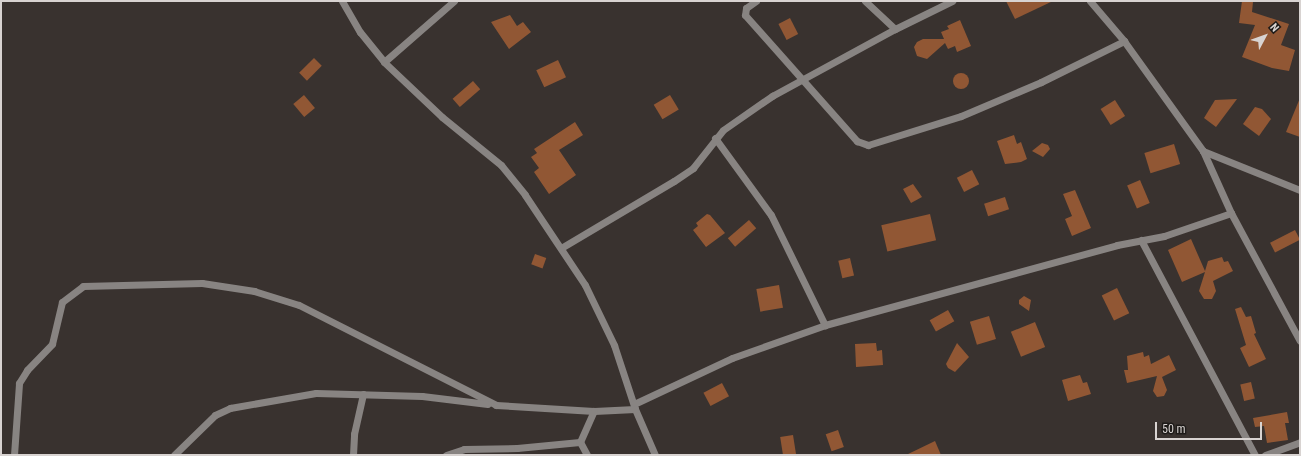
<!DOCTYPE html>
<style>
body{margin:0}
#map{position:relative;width:1301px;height:456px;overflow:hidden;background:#39322f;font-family:"Roboto Condensed",sans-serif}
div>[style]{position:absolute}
.building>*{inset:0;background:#915734;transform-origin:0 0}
.round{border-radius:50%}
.minor>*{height:7px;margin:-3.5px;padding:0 3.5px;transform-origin:3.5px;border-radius:3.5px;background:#888482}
span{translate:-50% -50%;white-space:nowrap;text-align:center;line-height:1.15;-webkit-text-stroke:3px #1e1b19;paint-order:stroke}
.frame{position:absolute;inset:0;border:2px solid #d8d3d1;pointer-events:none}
.north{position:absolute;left:1245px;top:16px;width:40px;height:40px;-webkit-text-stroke:3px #1e1b19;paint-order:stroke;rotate:49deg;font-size:11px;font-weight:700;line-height:16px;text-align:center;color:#d8d3d1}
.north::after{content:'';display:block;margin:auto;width:14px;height:18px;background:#d8d3d1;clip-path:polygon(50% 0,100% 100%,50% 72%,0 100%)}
.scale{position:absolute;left:1155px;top:422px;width:107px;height:18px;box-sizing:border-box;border:2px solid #d8d3d1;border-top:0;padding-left:5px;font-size:12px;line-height:14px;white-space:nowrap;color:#d8d3d1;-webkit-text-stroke:3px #1e1b19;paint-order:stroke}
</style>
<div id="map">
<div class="building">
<i style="clip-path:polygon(1006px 1px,1053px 1px,1015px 19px)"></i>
<i style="clip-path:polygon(1242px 1px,1253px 2px,1252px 12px,1289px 24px,1281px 45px,1295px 50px,1289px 71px,1272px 68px,1242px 57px,1255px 25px,1239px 23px)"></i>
<i style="clip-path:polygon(510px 15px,517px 26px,523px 22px,531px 32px,509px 49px,491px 22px)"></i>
<i style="left:790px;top:18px;width:18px;height:13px;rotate:63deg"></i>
<i style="clip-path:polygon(960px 20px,971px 46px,957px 52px,955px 46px,948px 49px,945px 43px,927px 59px,917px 56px,914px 47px,917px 42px,923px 39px,944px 39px,941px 32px,949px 29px,947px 26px)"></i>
<i style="left:314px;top:58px;width:11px;height:21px;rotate:45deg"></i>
<i style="left:558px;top:60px;width:19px;height:24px;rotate:65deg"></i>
<i class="round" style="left:953px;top:73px;width:16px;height:16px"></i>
<i style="left:473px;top:81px;width:11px;height:27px;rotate:49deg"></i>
<i style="left:304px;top:95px;width:17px;height:14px;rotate:50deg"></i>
<i style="left:670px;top:95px;width:17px;height:19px;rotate:59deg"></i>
<i style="clip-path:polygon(1300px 98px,1300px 137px,1286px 132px)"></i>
<i style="clip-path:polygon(1237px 99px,1216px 127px,1204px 118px,1215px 100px)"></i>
<i style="left:1115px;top:100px;width:19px;height:17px;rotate:58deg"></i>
<i style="clip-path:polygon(1255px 107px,1262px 109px,1271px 119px,1259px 136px,1243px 124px)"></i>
<i style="clip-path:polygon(575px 122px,583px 135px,559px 150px,576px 175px,549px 194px,534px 172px,539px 168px,531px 157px,537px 153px,534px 149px)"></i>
<i style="clip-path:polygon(1014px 135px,1017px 144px,1021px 142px,1027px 159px,1021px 162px,1005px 164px,997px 141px)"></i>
<i style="clip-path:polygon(1042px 143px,1048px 145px,1050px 149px,1043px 157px,1032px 151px)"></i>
<i style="left:1174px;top:144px;width:21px;height:31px;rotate:73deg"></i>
<i style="left:972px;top:170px;width:16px;height:17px;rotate:63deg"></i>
<i style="left:1140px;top:180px;width:25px;height:14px;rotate:67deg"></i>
<i style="clip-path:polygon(913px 184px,922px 197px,911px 203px,903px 189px)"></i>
<i style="clip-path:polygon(1075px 190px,1091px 228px,1072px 236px,1065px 219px,1072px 216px,1063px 194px)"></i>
<i style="left:1005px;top:197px;width:13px;height:22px;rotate:72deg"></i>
<i style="clip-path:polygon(707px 214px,710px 215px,725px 233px,706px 247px,693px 230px,698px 226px,696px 223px)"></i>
<i style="left:930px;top:214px;width:27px;height:50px;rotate:77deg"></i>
<i style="left:749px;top:220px;width:11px;height:28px;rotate:49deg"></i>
<i style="left:1295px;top:230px;width:11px;height:28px;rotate:63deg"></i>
<i style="clip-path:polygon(1191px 239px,1205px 271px,1208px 261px,1222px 257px,1224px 262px,1228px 261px,1233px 271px,1213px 281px,1216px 291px,1212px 299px,1204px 299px,1199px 291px,1205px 272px,1182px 282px,1168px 250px)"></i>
<i style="left:535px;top:254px;width:12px;height:11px;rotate:20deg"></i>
<i style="left:850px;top:258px;width:18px;height:12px;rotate:77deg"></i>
<i style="left:779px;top:285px;width:23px;height:23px;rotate:80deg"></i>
<i style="left:1117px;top:288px;width:28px;height:17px;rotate:64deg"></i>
<i style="clip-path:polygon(1024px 296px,1031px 300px,1029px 311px,1019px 304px,1019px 300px)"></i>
<i style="clip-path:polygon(1241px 307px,1246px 317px,1251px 316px,1256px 333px,1254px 334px,1266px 359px,1249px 367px,1240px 348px,1246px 345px,1235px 309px)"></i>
<i style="left:948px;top:310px;width:13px;height:21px;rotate:61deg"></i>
<i style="left:989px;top:316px;width:24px;height:20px;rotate:73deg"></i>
<i style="left:1035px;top:322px;width:27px;height:26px;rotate:68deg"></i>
<i style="clip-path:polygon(876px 343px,877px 351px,882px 350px,883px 365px,856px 367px,855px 344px)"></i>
<i style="clip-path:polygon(957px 343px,969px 357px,955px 372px,948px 368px,946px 364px)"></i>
<i style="clip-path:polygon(1143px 352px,1144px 357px,1149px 355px,1151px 364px,1169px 355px,1176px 370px,1162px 377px,1167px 390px,1164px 396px,1157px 397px,1153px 391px,1157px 376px,1127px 383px,1124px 370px,1128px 370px,1127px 356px)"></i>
<i style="clip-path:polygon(1080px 375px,1083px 383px,1087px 382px,1091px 394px,1068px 401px,1062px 380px)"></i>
<i style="left:1251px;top:382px;width:17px;height:11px;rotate:77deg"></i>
<i style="left:722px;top:383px;width:15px;height:21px;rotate:62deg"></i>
<i style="clip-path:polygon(1287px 412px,1289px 423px,1285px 423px,1288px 440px,1267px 443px,1264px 426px,1255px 427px,1253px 418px)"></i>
<i style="left:838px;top:430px;width:18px;height:13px;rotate:71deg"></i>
<i style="left:793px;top:435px;width:20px;height:13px;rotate:81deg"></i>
<i style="clip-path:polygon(935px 441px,941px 455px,906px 455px)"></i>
</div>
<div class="minor">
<i style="left:342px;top:1px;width:36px;rotate:60deg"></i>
<i style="left:360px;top:32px;width:38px;rotate:51deg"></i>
<i style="left:384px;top:62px;width:80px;rotate:43.5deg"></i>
<i style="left:442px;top:117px;width:76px;rotate:39.1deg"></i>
<i style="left:501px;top:165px;width:38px;rotate:51deg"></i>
<i style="left:525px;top:195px;width:108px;rotate:56.3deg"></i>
<i style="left:585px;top:285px;width:67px;rotate:64.2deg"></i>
<i style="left:614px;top:345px;width:67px;rotate:71.8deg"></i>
<i style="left:635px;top:409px;width:50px;rotate:66.5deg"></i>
<i style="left:756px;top:1px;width:12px;rotate:145deg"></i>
<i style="left:746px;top:8px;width:7px;rotate:98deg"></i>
<i style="left:745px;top:15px;width:169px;rotate:48.4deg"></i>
<i style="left:857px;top:141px;width:12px;rotate:20deg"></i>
<i style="left:868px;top:145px;width:97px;rotate:-17.3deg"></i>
<i style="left:961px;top:116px;width:87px;rotate:-23deg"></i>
<i style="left:1041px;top:82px;width:93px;rotate:-26.3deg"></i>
<i style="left:865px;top:1px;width:41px;rotate:43deg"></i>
<i style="left:1090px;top:1px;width:52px;rotate:49.6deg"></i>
<i style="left:1124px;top:41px;width:135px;rotate:54.3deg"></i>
<i style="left:1203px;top:151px;width:68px;rotate:65.7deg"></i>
<i style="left:1231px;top:213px;width:145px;rotate:61.7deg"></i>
<i style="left:384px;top:62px;width:93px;rotate:-41.1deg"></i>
<i style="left:715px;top:138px;width:95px;rotate:54deg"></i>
<i style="left:771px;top:215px;width:123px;rotate:63.9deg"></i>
<i style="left:1203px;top:151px;width:105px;rotate:21.9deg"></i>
<i style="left:1141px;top:240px;width:243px;rotate:62.1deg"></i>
<i style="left:561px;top:248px;width:131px;rotate:-30.7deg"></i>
<i style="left:674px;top:181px;width:23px;rotate:-34deg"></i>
<i style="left:693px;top:168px;width:48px;rotate:-51.7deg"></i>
<i style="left:723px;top:130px;width:60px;rotate:-34.8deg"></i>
<i style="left:772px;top:96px;width:140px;rotate:-28.6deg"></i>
<i style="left:895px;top:29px;width:64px;rotate:-26.2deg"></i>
<i style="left:634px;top:404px;width:108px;rotate:-25.1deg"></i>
<i style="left:732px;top:358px;width:99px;rotate:-19.5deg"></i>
<i style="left:825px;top:325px;width:303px;rotate:-15.3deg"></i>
<i style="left:1117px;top:245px;width:48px;rotate:-10.8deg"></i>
<i style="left:1164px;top:236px;width:71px;rotate:-18.9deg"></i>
<i style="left:14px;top:455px;width:72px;rotate:-86deg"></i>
<i style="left:19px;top:383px;width:15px;rotate:-58deg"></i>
<i style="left:27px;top:370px;width:36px;rotate:-46deg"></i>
<i style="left:52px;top:344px;width:43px;rotate:-76.6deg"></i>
<i style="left:62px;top:302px;width:26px;rotate:-37deg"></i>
<i style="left:83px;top:286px;width:119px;rotate:-1.4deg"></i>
<i style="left:202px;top:283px;width:53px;rotate:8.7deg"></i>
<i style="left:254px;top:291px;width:47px;rotate:17.3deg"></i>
<i style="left:299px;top:305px;width:221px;rotate:26.9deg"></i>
<i style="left:496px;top:405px;width:98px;rotate:3.5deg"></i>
<i style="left:594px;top:411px;width:41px;rotate:-2.8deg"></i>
<i style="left:174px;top:455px;width:57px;rotate:-44.3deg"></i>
<i style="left:215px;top:415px;width:17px;rotate:-25deg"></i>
<i style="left:230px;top:408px;width:87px;rotate:-9.9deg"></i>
<i style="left:316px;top:393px;width:106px;rotate:1.6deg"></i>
<i style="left:422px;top:396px;width:66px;rotate:6.9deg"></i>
<i style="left:353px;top:455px;width:21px;rotate:-87deg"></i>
<i style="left:354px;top:434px;width:41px;rotate:-77.3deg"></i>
<i style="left:446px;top:455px;width:19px;rotate:-18deg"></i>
<i style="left:464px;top:449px;width:53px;rotate:-1.1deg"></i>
<i style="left:517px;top:448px;width:63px;rotate:-5.4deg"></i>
<i style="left:587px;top:455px;width:15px;rotate:-118deg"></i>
<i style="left:580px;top:442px;width:34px;rotate:-66deg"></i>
<i style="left:1265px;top:455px;width:37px;rotate:-20deg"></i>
</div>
<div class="frame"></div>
<div class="north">N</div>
<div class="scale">50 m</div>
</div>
